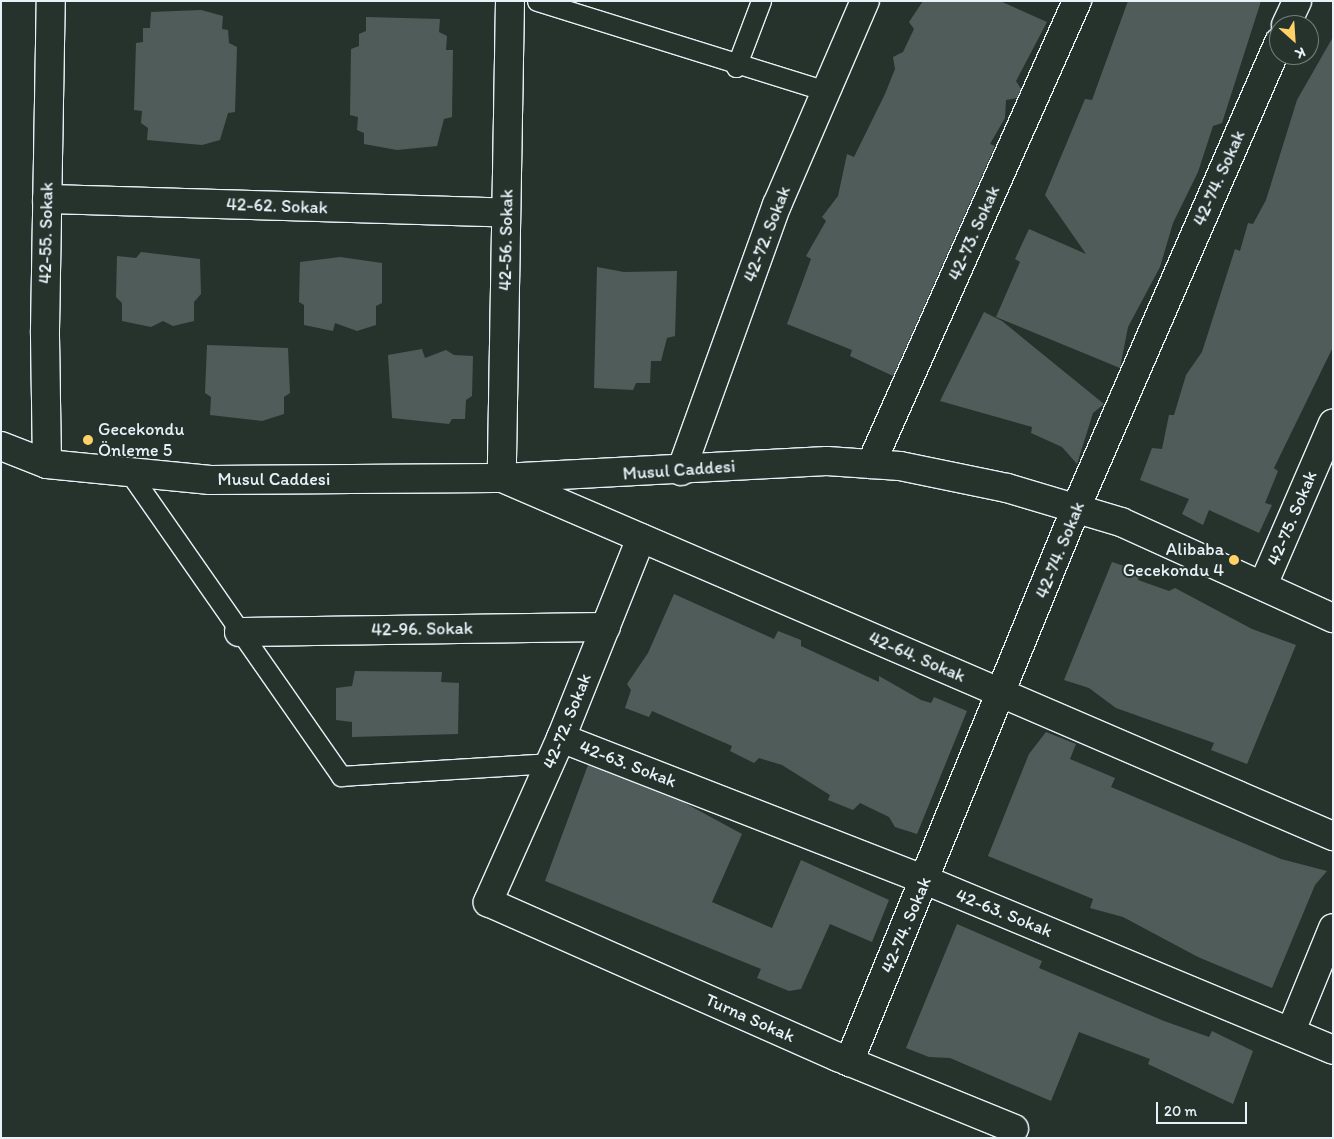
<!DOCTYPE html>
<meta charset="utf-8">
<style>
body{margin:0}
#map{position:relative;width:1334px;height:1139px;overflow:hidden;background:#26332d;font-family:Itim,sans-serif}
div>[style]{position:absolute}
.building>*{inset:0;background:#505c59}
.roads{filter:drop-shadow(1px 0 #e8f1f8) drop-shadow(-1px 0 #e8f1f8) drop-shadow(0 1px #e8f1f8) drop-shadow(0 -1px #e8f1f8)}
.lane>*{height:19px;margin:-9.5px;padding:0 9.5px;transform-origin:9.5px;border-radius:9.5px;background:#26332d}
.street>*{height:28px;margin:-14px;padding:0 14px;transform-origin:14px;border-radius:14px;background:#26332d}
.dots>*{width:14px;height:14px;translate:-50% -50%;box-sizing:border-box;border:2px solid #26332d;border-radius:50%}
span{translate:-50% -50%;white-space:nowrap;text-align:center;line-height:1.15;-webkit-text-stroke:4px #26332d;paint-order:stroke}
.street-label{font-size:18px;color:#e8f1f8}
.poi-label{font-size:18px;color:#e8f1f8}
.left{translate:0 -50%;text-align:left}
.right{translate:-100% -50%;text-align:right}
.frame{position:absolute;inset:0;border:2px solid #e8f1f8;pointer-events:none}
.north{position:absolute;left:1269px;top:15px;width:50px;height:50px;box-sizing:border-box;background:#26332d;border:1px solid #747f7e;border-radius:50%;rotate:154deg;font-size:14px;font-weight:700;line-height:20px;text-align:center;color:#e8f1f8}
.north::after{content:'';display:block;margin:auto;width:18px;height:22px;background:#ffd166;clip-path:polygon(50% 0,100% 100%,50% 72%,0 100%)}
.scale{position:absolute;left:1156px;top:1102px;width:91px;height:22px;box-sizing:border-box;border:2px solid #e8f1f8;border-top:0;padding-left:6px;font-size:15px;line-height:18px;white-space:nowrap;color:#e8f1f8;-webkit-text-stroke:4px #26332d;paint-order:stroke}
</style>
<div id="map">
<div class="building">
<i style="clip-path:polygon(923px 1px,1000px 1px,1047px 22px,1016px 81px,1021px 89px,1017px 98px,1006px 100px,1005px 118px,990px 144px,995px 146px,893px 376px,850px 356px,852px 350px,787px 324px,811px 259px,806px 256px,826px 221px,822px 217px,838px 196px,847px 154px,854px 157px,885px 94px,895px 69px,893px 57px,903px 52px,914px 29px,909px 22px)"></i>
<i style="clip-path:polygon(1128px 1px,1261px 1px,1222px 123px,1213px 126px,1198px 172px,1173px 223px,1160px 267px,1128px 327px,1120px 368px,996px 317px,1020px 262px,1015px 259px,1029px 229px,1086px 254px,1045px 195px,1085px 99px,1092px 100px)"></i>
<i style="clip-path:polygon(201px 10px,223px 16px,222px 29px,228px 30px,229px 43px,237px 47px,235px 112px,228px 113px,220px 140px,202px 145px,147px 140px,148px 128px,141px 123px,142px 111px,134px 110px,136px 43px,143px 42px,143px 28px,150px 28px,151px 12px)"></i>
<i style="clip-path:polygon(366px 17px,440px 19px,439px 32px,447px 36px,446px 50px,453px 50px,452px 117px,444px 119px,437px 146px,397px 150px,364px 144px,364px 133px,357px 130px,358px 117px,350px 115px,351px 49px,359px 46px,359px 34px,366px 31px)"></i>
<i style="clip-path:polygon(1333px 37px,1333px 347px,1274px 468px,1278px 471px,1265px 503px,1272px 505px,1259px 533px,1209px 510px,1203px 525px,1182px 514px,1189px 499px,1140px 480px,1152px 448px,1162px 449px,1169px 415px,1174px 415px,1186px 375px,1202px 352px,1235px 249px,1240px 251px,1248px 223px,1253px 224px,1266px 200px,1297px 100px)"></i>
<i style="clip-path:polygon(141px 252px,200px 259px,201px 294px,194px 302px,194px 321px,173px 326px,163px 321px,151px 327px,122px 321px,122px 303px,116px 297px,117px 256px,136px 258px)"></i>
<i style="clip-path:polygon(340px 257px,382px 263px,382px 303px,376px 306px,376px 325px,357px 331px,335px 323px,333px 331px,304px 325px,304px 305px,299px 302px,300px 262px)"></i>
<i style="clip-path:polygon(597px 267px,624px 272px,677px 271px,675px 336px,667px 338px,661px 361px,651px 361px,650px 383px,636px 383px,633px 390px,594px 388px)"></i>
<i style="clip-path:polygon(984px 312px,1002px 321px,1104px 404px,1093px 413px,1077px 464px,1062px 447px,1031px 433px,1032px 427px,940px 401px)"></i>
<i style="clip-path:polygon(207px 345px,288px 348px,290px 393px,284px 397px,284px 414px,262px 421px,210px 415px,211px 397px,205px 393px)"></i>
<i style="clip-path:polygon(422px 349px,425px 358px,446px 350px,454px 355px,473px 356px,472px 396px,466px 400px,465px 419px,452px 419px,449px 424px,392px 418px,388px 355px)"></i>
<i style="clip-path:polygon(1112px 562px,1139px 571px,1138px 580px,1169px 591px,1175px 588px,1252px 629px,1296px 645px,1247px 764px,1211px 750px,1214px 743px,1116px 708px,1089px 688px,1064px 680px)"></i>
<i style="clip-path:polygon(674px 594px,774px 639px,778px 631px,801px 640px,801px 646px,879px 682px,879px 676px,921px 700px,931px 703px,934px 697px,967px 711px,917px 834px,895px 827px,889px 817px,860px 803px,853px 810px,828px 800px,830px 795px,782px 765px,759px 758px,754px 763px,730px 751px,732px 746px,652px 711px,649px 717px,625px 708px,631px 690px,627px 684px,648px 653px)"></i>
<i style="clip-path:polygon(355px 671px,442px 672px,441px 682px,459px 683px,458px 734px,352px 737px,352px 722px,336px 720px,336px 688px,352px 686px)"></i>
<i style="clip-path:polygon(1046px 732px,1076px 744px,1070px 759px,1115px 778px,1111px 787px,1281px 859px,1327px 871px,1315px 885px,1272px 988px,1198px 957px,1123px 917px,1090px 908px,1093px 899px,988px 856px,1029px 754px)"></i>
<i style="clip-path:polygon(588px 765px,683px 802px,742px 834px,712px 902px,772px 928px,801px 860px,889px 900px,872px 942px,830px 924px,801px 989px,789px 991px,757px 978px,761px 969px,545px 881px)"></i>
<i style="clip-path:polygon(957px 924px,1042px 961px,1039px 968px,1164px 1021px,1209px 1037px,1212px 1031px,1253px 1051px,1233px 1104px,1148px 1064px,1150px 1059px,1079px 1032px,1051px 1101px,950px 1058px,929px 1057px,906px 1048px)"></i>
</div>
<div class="roads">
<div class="lane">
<i style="left:537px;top:1px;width:303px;rotate:17.3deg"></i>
<i style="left:736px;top:67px;width:71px;rotate:-69.3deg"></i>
<i style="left:129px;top:472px;width:371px;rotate:55.1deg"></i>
<i style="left:341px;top:776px;width:210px;rotate:-3.5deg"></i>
</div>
<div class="street">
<i style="left:510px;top:1px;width:477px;rotate:91deg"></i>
<i style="left:502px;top:478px;width:905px;rotate:23.31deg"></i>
<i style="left:1286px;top:25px;width:26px;rotate:-65deg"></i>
<i style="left:47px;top:199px;width:459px;rotate:1.7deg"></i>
<i style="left:1px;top:446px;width:49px;rotate:21.4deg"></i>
<i style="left:47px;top:464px;width:164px;rotate:5.6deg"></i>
<i style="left:210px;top:480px;width:292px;rotate:-0.4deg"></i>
<i style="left:502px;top:478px;width:325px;rotate:-3deg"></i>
<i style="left:827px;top:461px;width:73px;rotate:3.9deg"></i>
<i style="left:900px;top:466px;width:109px;rotate:11.6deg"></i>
<i style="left:1007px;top:488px;width:119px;rotate:16.6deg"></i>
<i style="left:1121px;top:522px;width:233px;rotate:24.4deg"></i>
<i style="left:47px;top:464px;width:134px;rotate:-90.9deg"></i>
<i style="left:45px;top:330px;width:329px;rotate:-89deg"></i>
<i style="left:871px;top:464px;width:507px;rotate:-66.01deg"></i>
<i style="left:681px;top:471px;width:283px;rotate:-70.2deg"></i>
<i style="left:777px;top:205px;width:222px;rotate:-66.7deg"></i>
<i style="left:641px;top:538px;width:215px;rotate:111.8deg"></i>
<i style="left:561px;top:738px;width:180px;rotate:114deg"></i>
<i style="left:488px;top:902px;width:383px;rotate:23.9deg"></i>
<i style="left:838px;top:1057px;width:190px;rotate:22.2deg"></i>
<i style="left:1263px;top:585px;width:176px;rotate:-66.6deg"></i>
<i style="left:239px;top:632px;width:367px;rotate:-0.8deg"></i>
<i style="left:561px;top:738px;width:391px;rotate:21.3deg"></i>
<i style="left:925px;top:880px;width:442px;rotate:22.6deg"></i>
<i style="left:1291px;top:1031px;width:111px;rotate:-67.8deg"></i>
<i style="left:849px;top:1062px;width:599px;rotate:-67.72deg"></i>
<i style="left:1076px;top:508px;width:508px;rotate:-66.46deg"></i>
</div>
</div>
<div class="dots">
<i style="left:88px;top:440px;background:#ffd166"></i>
<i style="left:1234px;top:560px;background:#ffd166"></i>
</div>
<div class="street-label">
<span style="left:1219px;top:178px;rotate:-66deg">42-74. Sokak</span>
<span style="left:277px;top:206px;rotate:2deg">42-62. Sokak</span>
<span style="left:46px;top:233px;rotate:-89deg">42-55. Sokak</span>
<span style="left:974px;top:233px;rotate:-66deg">42-73. Sokak</span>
<span style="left:767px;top:234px;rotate:-69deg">42-72. Sokak</span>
<span style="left:506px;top:240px;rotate:-89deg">42-56. Sokak</span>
<span style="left:679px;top:470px;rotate:-4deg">Musul Caddesi</span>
<span style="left:274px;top:479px">Musul Caddesi</span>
<span style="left:1292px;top:518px;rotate:-67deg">42-75. Sokak</span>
<span style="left:1060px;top:550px;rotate:-68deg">42-74. Sokak</span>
<span style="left:422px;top:629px;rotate:-1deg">42-96. Sokak</span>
<span style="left:917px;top:657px;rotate:23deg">42-64. Sokak</span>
<span style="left:567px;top:721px;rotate:-68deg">42-72. Sokak</span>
<span style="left:628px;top:764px;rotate:21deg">42-63. Sokak</span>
<span style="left:1004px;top:913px;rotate:22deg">42-63. Sokak</span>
<span style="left:906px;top:925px;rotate:-67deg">42-74. Sokak</span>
<span style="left:750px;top:1018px;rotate:24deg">Turna Sokak</span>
</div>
<div class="poi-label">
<span class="left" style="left:98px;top:440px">Gecekondu<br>Önleme 5</span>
<span class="right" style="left:1224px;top:560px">Alibaba<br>Gecekondu 4</span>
</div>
<div class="frame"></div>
<div class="north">K</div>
<div class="scale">20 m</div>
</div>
